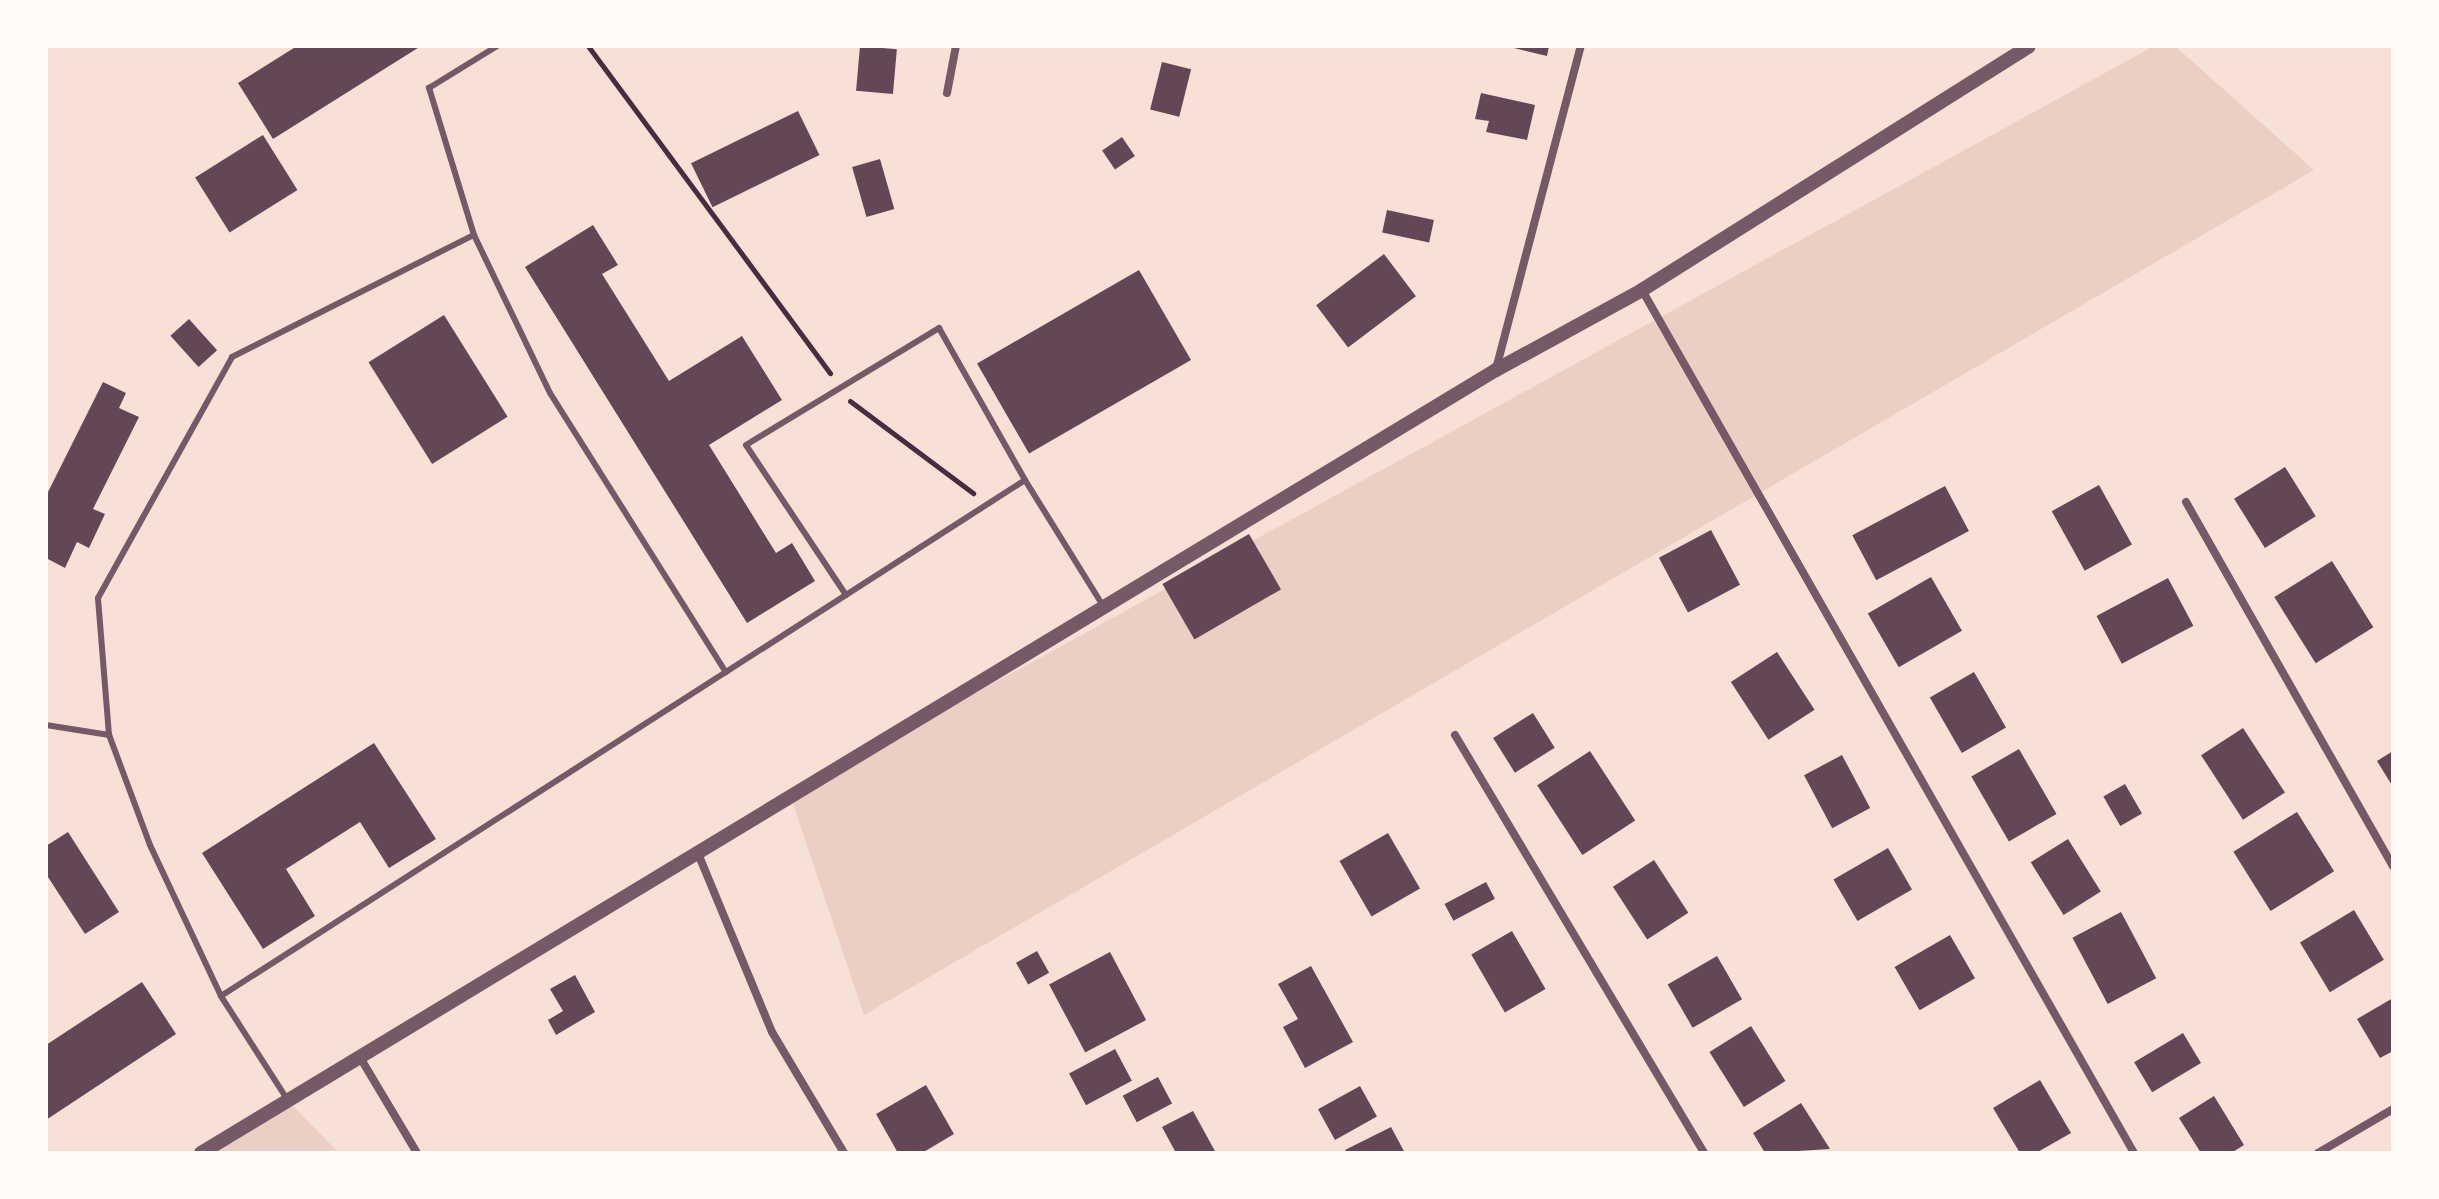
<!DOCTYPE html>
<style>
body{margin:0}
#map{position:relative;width:2439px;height:1199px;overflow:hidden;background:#f7e1d7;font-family:"PT Sans",sans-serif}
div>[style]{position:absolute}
.green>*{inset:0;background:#ebcfc5}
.building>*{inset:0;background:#644757;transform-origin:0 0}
.path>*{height:5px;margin:-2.5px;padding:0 2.5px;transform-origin:2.5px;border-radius:2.5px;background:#4a2c40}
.service>*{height:6px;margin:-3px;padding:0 3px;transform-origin:3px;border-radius:3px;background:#755966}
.minor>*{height:8px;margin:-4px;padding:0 4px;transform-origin:4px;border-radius:4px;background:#755966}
.tertiary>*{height:14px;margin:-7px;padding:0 7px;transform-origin:7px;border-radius:7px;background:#755966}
span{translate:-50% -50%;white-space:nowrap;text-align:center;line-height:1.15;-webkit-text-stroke:8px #fffaf5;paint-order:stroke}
.frame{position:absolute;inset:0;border:48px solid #fffaf5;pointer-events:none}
</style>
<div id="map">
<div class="green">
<i style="clip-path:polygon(2154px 46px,2175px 46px,2314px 170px,864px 1015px,790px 795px)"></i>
<i style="clip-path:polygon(289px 1102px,339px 1153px,201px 1153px)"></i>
</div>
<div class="building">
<i style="clip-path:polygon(297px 46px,421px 46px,273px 139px,238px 83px)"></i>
<i style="left:860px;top:46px;width:37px;height:45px;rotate:5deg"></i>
<i style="clip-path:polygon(1506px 46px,1549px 46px,1547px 56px)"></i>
<i style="left:1162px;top:62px;width:30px;height:49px;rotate:14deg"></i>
<i style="clip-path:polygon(1481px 93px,1535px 105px,1527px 140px,1486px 132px,1489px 121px,1475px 119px)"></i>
<i style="left:798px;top:111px;width:49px;height:119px;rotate:64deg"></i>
<i style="left:263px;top:135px;width:65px;height:80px;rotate:58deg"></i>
<i style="left:1122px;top:137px;width:23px;height:24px;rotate:56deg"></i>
<i style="left:880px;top:159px;width:52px;height:29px;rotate:74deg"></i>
<i style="left:1387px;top:210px;width:48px;height:23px;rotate:12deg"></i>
<i style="clip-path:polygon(593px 225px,618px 265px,602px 274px,669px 381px,742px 336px,782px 400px,709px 445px,776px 553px,792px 543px,815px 581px,747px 623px,525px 267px)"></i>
<i style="left:1384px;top:254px;width:53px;height:85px;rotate:53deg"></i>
<i style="left:1139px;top:270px;width:104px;height:187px;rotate:60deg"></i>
<i style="left:444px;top:315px;width:120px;height:89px;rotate:58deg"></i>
<i style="left:189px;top:319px;width:42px;height:25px;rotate:48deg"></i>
<i style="clip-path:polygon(103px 382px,126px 393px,119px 408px,139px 417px,93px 509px,105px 514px,89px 548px,77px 542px,65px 568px,46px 558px,46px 496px)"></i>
<i style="left:2285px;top:467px;width:58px;height:60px;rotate:58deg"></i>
<i style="left:2099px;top:485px;width:68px;height:54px;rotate:61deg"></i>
<i style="left:1945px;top:486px;width:51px;height:105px;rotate:62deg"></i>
<i style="left:1711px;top:530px;width:62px;height:59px;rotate:62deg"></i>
<i style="left:1249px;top:534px;width:64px;height:100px;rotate:60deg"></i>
<i style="left:2332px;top:561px;width:78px;height:68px;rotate:58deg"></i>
<i style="left:1931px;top:577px;width:62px;height:73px;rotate:60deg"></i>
<i style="left:2168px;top:578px;width:54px;height:81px;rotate:62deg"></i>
<i style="left:1777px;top:652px;width:69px;height:55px;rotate:57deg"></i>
<i style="left:1974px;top:672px;width:64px;height:51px;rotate:60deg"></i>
<i style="left:1533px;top:713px;width:41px;height:47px;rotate:58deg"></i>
<i style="left:2243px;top:728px;width:77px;height:50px;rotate:57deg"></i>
<i style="clip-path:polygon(374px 743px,436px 839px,389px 868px,360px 822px,286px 869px,315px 916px,263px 949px,202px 853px)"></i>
<i style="left:2019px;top:749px;width:75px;height:55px;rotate:60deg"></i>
<i style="left:1590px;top:751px;width:83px;height:63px;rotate:57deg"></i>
<i style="clip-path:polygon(2393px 751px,2393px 787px,2377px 761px)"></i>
<i style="left:1842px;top:755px;width:60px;height:43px;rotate:62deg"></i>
<i style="left:2125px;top:784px;width:34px;height:25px;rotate:60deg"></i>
<i style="left:2297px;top:812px;width:70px;height:75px;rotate:58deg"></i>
<i style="clip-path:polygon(68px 832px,119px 912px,85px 934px,46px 874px,46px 846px)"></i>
<i style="left:1388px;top:833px;width:64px;height:56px;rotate:60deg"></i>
<i style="left:2068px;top:839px;width:62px;height:44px;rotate:58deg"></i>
<i style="left:1888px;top:848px;width:48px;height:63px;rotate:60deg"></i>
<i style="left:1654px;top:860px;width:63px;height:49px;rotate:57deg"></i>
<i style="left:1486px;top:882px;width:19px;height:47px;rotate:62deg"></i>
<i style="left:2354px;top:910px;width:58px;height:63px;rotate:59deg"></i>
<i style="left:2121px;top:912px;width:75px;height:55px;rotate:62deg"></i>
<i style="left:1512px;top:931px;width:67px;height:47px;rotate:60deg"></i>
<i style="left:1950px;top:935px;width:50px;height:64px;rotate:60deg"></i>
<i style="left:1037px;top:951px;width:25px;height:24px;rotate:61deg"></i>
<i style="left:1110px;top:952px;width:77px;height:69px;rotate:62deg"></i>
<i style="left:1717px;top:956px;width:50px;height:57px;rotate:60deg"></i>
<i style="clip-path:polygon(1311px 966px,1353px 1042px,1305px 1068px,1283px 1027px,1298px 1019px,1278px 984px)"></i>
<i style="clip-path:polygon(575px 975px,595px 1012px,556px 1035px,548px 1020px,563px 1011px,550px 989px)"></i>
<i style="clip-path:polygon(142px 982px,176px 1034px,46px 1120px,46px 1045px)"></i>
<i style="clip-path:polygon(2393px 998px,2393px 1051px,2380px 1058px,2357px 1019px)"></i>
<i style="left:1751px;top:1026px;width:65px;height:49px;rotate:58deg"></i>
<i style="left:2183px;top:1033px;width:35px;height:57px;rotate:59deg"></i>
<i style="left:1115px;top:1049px;width:36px;height:52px;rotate:62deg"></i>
<i style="left:1158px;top:1077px;width:30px;height:40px;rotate:62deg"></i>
<i style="clip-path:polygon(2040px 1080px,2071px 1133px,2036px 1153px,2020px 1153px,1993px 1108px)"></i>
<i style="clip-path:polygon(926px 1085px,954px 1134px,922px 1153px,898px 1153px,876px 1114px)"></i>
<i style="left:1360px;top:1086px;width:35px;height:48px;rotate:61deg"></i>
<i style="clip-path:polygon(2214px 1096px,2244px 1145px,2231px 1153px,2201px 1153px,2179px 1118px)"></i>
<i style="clip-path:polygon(1801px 1103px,1830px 1149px,1765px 1153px,1753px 1133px)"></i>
<i style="clip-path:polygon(1193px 1111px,1216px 1153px,1176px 1153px,1162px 1127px)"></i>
<i style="clip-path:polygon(1391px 1127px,1405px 1153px,1347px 1153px,1345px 1150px)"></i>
</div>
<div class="path">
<i style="left:588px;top:46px;width:407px;rotate:53.5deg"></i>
<i style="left:850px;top:401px;width:154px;rotate:36.8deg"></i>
</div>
<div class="service">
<i style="left:474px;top:235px;width:154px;rotate:-107deg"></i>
<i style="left:429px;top:88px;width:80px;rotate:-31.7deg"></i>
<i style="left:846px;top:595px;width:180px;rotate:-123.7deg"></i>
<i style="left:746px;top:445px;width:226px;rotate:-31.2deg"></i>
<i style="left:939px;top:328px;width:175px;rotate:60.5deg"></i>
<i style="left:46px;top:725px;width:64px;rotate:9deg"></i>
<i style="left:221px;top:996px;width:167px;rotate:-115.2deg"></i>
<i style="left:150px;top:845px;width:117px;rotate:-110.4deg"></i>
<i style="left:109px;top:735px;width:137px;rotate:-94.6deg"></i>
<i style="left:98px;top:598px;width:276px;rotate:-60.9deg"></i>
<i style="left:232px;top:357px;width:271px;rotate:-26.8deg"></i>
<i style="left:474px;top:235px;width:175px;rotate:64.3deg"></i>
<i style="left:550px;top:393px;width:330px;rotate:57.8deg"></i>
<i style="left:287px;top:1099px;width:122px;rotate:-122.7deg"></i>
<i style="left:221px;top:996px;width:955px;rotate:-32.69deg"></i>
<i style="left:1025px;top:480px;width:148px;rotate:58.2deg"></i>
</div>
<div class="minor">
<i style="left:947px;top:93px;width:48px;rotate:-79.2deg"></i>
<i style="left:1642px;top:290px;width:993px;rotate:60.31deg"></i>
<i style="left:1496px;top:369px;width:334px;rotate:-75.3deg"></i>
<i style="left:2186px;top:502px;width:419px;rotate:60.4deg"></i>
<i style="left:1455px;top:735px;width:487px;rotate:59.2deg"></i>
<i style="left:697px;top:851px;width:196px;rotate:67.5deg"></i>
<i style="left:772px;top:1032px;width:141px;rotate:59.2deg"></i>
<i style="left:361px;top:1059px;width:109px;rotate:59.2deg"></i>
<i style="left:2318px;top:1153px;width:87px;rotate:-30.4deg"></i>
</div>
<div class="tertiary">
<i style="left:201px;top:1153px;width:1513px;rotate:-31.16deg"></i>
<i style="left:1496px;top:370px;width:166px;rotate:-28.7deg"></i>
<i style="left:1642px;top:290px;width:457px;rotate:-32.2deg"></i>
</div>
<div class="frame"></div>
</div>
